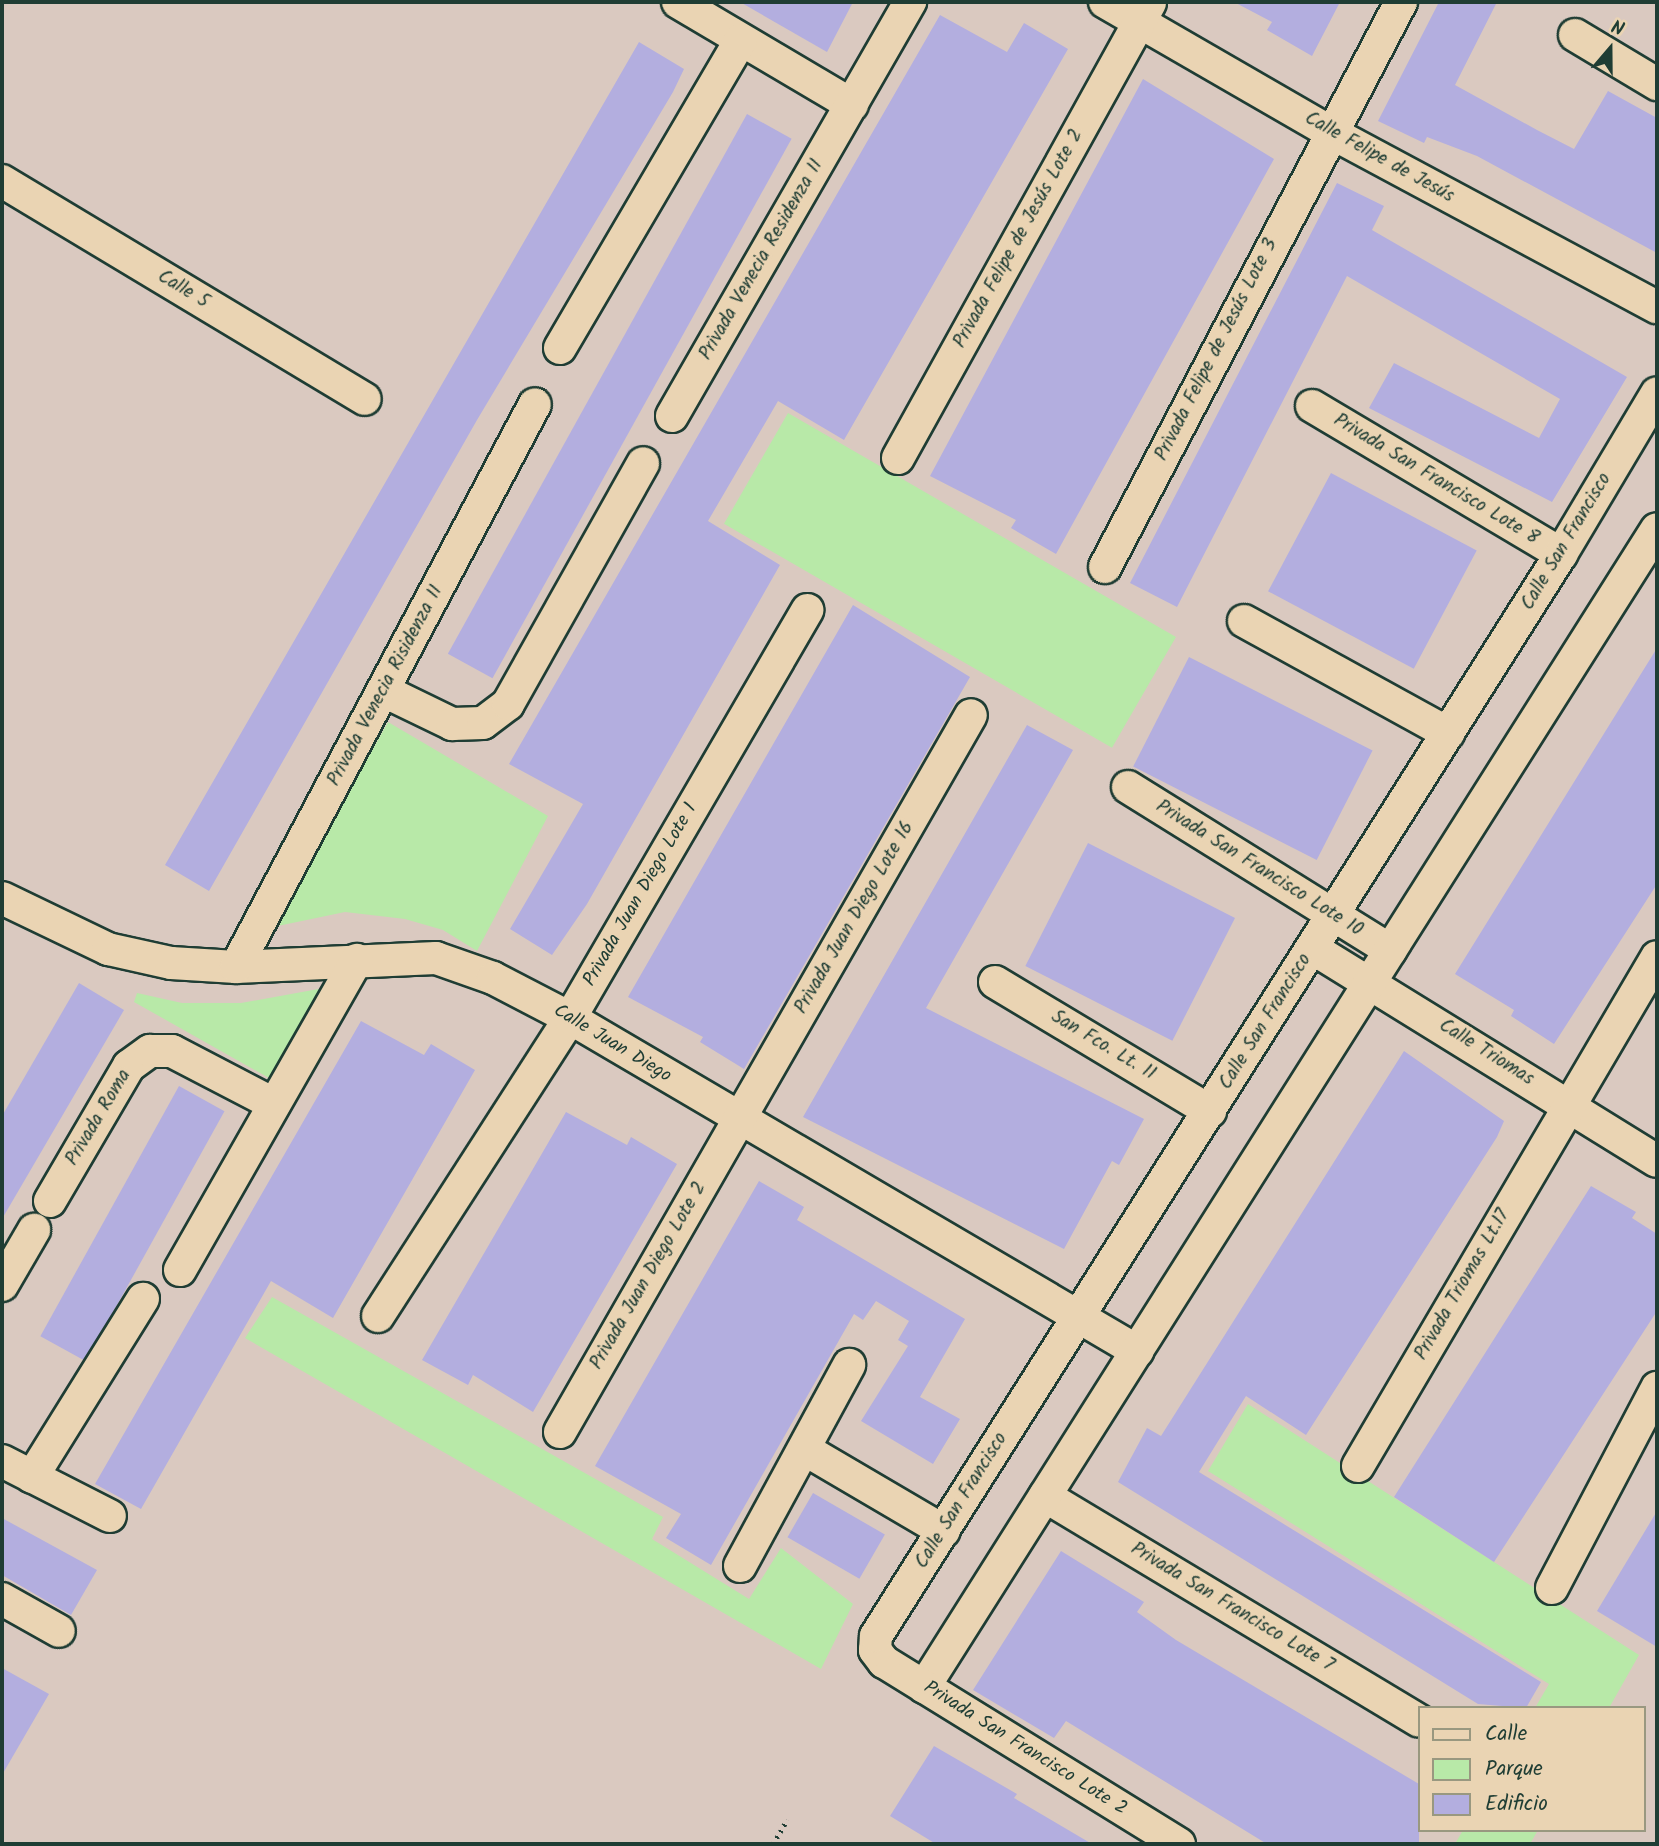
<!DOCTYPE html>
<meta charset="utf-8">
<style>
body{margin:0}
#map{position:relative;width:1659px;height:1846px;overflow:hidden;background:#dac9c0;font-family:Kalam,sans-serif}
div>[style]{position:absolute}
.green>*{inset:0;background:#b8e9a8;transform-origin:0 0}
.building>*{inset:0;background:#b3aedf;transform-origin:0 0}
.path>*{height:4.5px;margin-top:-2.25px;transform-origin:0;background:repeating-linear-gradient(90deg,#1f3d34 0 2px,transparent 0 7px)}
.roads{filter:drop-shadow(2px 0 #1f3d34) drop-shadow(-2px 0 #1f3d34) drop-shadow(0 2px #1f3d34) drop-shadow(0 -2px #1f3d34)}
.street>*{height:32px;margin:-16px;padding:0 16px;transform-origin:16px;border-radius:16px;background:#ead4b3}
span{translate:-50% -50%;white-space:nowrap;text-align:center;line-height:1.15;-webkit-text-stroke:6px #ead4b3;paint-order:stroke}
.street-label{font-size:19px;color:#1f3d34}
.frame{position:absolute;inset:0;border:4px solid #1f3d34;pointer-events:none}
.legend{position:absolute;left:1418px;top:1706px;width:228px;height:126px;box-sizing:border-box;background:#ead4b3;border:2px solid #999880;margin:0;padding:9px 12px;list-style:none;font-size:21px;color:#1f3d34}
.legend li{display:flex;align-items:center;gap:14px;height:35px}
.legend b{width:35px;border:2px solid #999880}
.north{position:absolute;left:1575px;top:14px;width:70px;height:70px;-webkit-text-stroke:5px #ead4b3;paint-order:stroke;rotate:20deg;font-size:19px;font-weight:700;line-height:28px;text-align:center;color:#1f3d34}
.north::after{content:'';display:block;margin:auto;width:24px;height:32px;background:#1f3d34;clip-path:polygon(50% 0,100% 100%,50% 72%,0 100%)}
</style>
<div id="map">
<div class="green">
<i style="left:788px;top:413px;width:448px;height:128px;rotate:30deg"></i>
<i style="clip-path:polygon(388px 722px,548px 816px,477px 951px,443px 930px,405px 919px,345px 912px,273px 927px)"></i>
<i style="clip-path:polygon(324px 988px,269px 1078px,134px 1002px,137px 993px,182px 1003px,241px 1003px)"></i>
<i style="clip-path:polygon(272px 1297px,663px 1517px,652px 1539px,749px 1599px,781px 1548px,853px 1604px,821px 1669px,245px 1338px)"></i>
<i style="clip-path:polygon(1248px 1404px,1639px 1655px,1609px 1708px,1535px 1708px,1549px 1684px,1208px 1471px)"></i>
<i style="clip-path:polygon(1463px 1830px,1538px 1830px,1530px 1844px,1455px 1844px)"></i>
</div>
<div class="building">
<i style="clip-path:polygon(740px 2px,853px 2px,827px 52px)"></i>
<i style="clip-path:polygon(1234px 2px,1340px 2px,1312px 56px,1267px 30px,1272px 22px)"></i>
<i style="clip-path:polygon(1439px 2px,1497px 2px,1455px 85px,1537px 130px,1574px 149px,1608px 91px,1657px 118px,1657px 253px,1477px 156px,1427px 137px,1424px 143px,1378px 121px)"></i>
<i style="clip-path:polygon(940px 15px,1007px 52px,1024px 23px,1068px 49px,844px 440px,778px 401px,708px 521px,780px 565px,587px 904px,552px 955px,510px 929px,583px 804px,509px 764px)"></i>
<i style="clip-path:polygon(639px 42px,684px 69px,673px 92px,477px 420px,209px 891px,165px 865px)"></i>
<i style="clip-path:polygon(1143px 79px,1274px 159px,1056px 554px,1011px 528px,1016px 520px,930px 476px)"></i>
<i style="left:747px;top:114px;width:51px;height:617px;rotate:29deg"></i>
<i style="clip-path:polygon(1337px 183px,1384px 206px,1372px 230px,1627px 377px,1552px 502px,1369px 408px,1394px 363px,1539px 438px,1560px 399px,1347px 276px,1177px 607px,1130px 583px)"></i>
<i style="left:1331px;top:473px;width:165px;height:134px;rotate:28deg"></i>
<i style="clip-path:polygon(853px 605px,970px 677px,744px 1069px,700px 1042px,703px 1037px,628px 997px)"></i>
<i style="clip-path:polygon(1657px 648px,1657px 884px,1554px 1044px,1511px 1016px,1514px 1010px,1455px 974px)"></i>
<i style="left:1189px;top:657px;width:206px;height:123px;rotate:27deg"></i>
<i style="clip-path:polygon(1027px 725px,1073px 750px,926px 1008px,1144px 1119px,1119px 1165px,1112px 1161px,1064px 1249px,803px 1117px)"></i>
<i style="left:1088px;top:843px;width:165px;height:138px;rotate:27deg"></i>
<i style="clip-path:polygon(79px 983px,124px 1010px,2px 1219px,2px 1116px)"></i>
<i style="clip-path:polygon(361px 1021px,424px 1055px,431px 1044px,475px 1070px,333px 1318px,271px 1281px,141px 1509px,95px 1484px)"></i>
<i style="clip-path:polygon(1404px 1051px,1504px 1121px,1497px 1137px,1306px 1435px,1246px 1396px,1199px 1472px,1541px 1682px,1526px 1708px,1478px 1704px,1118px 1482px,1147px 1428px,1161px 1436px)"></i>
<i style="left:179px;top:1086px;width:52px;height:286px;rotate:29deg"></i>
<i style="clip-path:polygon(566px 1112px,627px 1145px,631px 1137px,677px 1164px,533px 1412px,473px 1375px,468px 1385px,422px 1360px)"></i>
<i style="clip-path:polygon(759px 1181px,804px 1207px,797px 1220px,965px 1319px,920px 1397px,960px 1419px,933px 1464px,861px 1421px,908px 1346px,898px 1340px,909px 1321px,876px 1301px,863px 1320px,854px 1314px,711px 1565px,666px 1538px,681px 1514px,595px 1466px)"></i>
<i style="clip-path:polygon(1591px 1186px,1636px 1212px,1632px 1218px,1657px 1234px,1657px 1311px,1494px 1562px,1394px 1497px)"></i>
<i style="left:813px;top:1493px;width:83px;height:51px;rotate:30deg"></i>
<i style="clip-path:polygon(1657px 1511px,1657px 1647px,1597px 1611px)"></i>
<i style="clip-path:polygon(2px 1518px,97px 1570px,71px 1615px,2px 1575px)"></i>
<i style="clip-path:polygon(1061px 1551px,1144px 1602px,1137px 1612px,1176px 1640px,1419px 1784px,1419px 1844px,1267px 1844px,1066px 1721px,1054px 1738px,973px 1690px)"></i>
<i style="clip-path:polygon(2px 1668px,49px 1694px,2px 1775px)"></i>
<i style="clip-path:polygon(934px 1746px,1017px 1794px,1014px 1798px,1092px 1844px,936px 1844px,890px 1816px)"></i>
</div>
<div class="path">
<i style="left:773px;top:1844px;width:28px;rotate:-60deg"></i>
</div>
<div class="roads">
<div class="street">
<i style="left:678px;top:2px;width:202px;rotate:30.6deg"></i>
<i style="left:1105px;top:2px;width:260px;rotate:30deg"></i>
<i style="left:1330px;top:132px;width:371px;rotate:28.2deg"></i>
<i style="left:1575px;top:35px;width:96px;rotate:30.9deg"></i>
<i style="left:2px;top:181px;width:423px;rotate:31deg"></i>
<i style="left:560px;top:348px;width:357px;rotate:-59.6deg"></i>
<i style="left:1312px;top:406px;width:290px;rotate:30.7deg"></i>
<i style="left:672px;top:416px;width:478px;rotate:-60.1deg"></i>
<i style="left:898px;top:458px;width:520px;rotate:-61.02deg"></i>
<i style="left:1105px;top:567px;width:638px;rotate:-62.35deg"></i>
<i style="left:1244px;top:621px;width:233px;rotate:28.8deg"></i>
<i style="left:384px;top:691px;width:76px;rotate:25.9deg"></i>
<i style="left:452px;top:724px;width:31px;rotate:-2deg"></i>
<i style="left:483px;top:723px;width:31px;rotate:-37deg"></i>
<i style="left:508px;top:704px;width:276px;rotate:-60.7deg"></i>
<i style="left:1128px;top:787px;width:309px;rotate:31.9deg"></i>
<i style="left:2px;top:898px;width:118px;rotate:25.7deg"></i>
<i style="left:108px;top:949px;width:65px;rotate:12.5deg"></i>
<i style="left:171px;top:963px;width:65px;rotate:3.5deg"></i>
<i style="left:236px;top:967px;width:200px;rotate:-2.6deg"></i>
<i style="left:436px;top:958px;width:60px;rotate:19.3deg"></i>
<i style="left:493px;top:978px;width:87px;rotate:27.5deg"></i>
<i style="left:570px;top:1018px;width:658px;rotate:30.43deg"></i>
<i style="left:1312px;top:948px;width:405px;rotate:31.7deg"></i>
<i style="left:236px;top:967px;width:637px;rotate:-62.03deg"></i>
<i style="left:995px;top:982px;width:251px;rotate:31deg"></i>
<i style="left:50px;top:1201px;width:156px;rotate:-59.7deg"></i>
<i style="left:129px;top:1066px;width:26px;rotate:-36deg"></i>
<i style="left:150px;top:1051px;width:22px"></i>
<i style="left:172px;top:1051px;width:115px;rotate:27.5deg"></i>
<i style="left:180px;top:1270px;width:357px;rotate:-60.3deg"></i>
<i style="left:2px;top:1285px;width:64px;rotate:-59.8deg"></i>
<i style="left:378px;top:1316px;width:354px;rotate:-57.2deg"></i>
<i style="left:570px;top:1018px;width:472px;rotate:-59.8deg"></i>
<i style="left:560px;top:1432px;width:826px;rotate:-60.18deg"></i>
<i style="left:804px;top:1449px;width:162px;rotate:30.4deg"></i>
<i style="left:2px;top:1461px;width:121px;rotate:27deg"></i>
<i style="left:1358px;top:1466px;width:590px;rotate:-59.57deg"></i>
<i style="left:32px;top:1477px;width:210px;rotate:-58.1deg"></i>
<i style="left:1045px;top:1496px;width:436px;rotate:31deg"></i>
<i style="left:740px;top:1566px;width:229px;rotate:-61.5deg"></i>
<i style="left:1552px;top:1588px;width:226px;rotate:-62.3deg"></i>
<i style="left:2px;top:1599px;width:65px;rotate:29.3deg"></i>
<i style="left:924px;top:1687px;width:1370px;rotate:-57.67deg"></i>
<i style="left:1179px;top:1844px;width:347px;rotate:-148.3deg"></i>
<i style="left:884px;top:1662px;width:15px;rotate:-127deg"></i>
<i style="left:875px;top:1650px;width:14px;rotate:-86deg"></i>
<i style="left:876px;top:1636px;width:1281px;rotate:-57.66deg"></i>
<i style="left:1561px;top:554px;width:187px;rotate:-59.2deg"></i>
</div>
</div>
<div class="street-label">
<span style="left:1379px;top:158px;rotate:29deg">Calle Felipe de Jesús</span>
<span style="left:1019px;top:239px;rotate:-61deg">Privada Felipe de Jesús Lote 2</span>
<span style="left:762px;top:260px;rotate:-60deg">Privada Venecia Residenza II</span>
<span style="left:183px;top:290px;rotate:31deg">Calle 5</span>
<span style="left:1217px;top:350px;rotate:-63deg">Privada Felipe de Jesús Lote 3</span>
<span style="left:1436px;top:480px;rotate:31deg">Privada San Francisco Lote 8</span>
<span style="left:1567px;top:542px;rotate:-59deg">Calle San Francisco</span>
<span style="left:386px;top:686px;rotate:-62deg">Privada Venecia Risidenza II</span>
<span style="left:1259px;top:869px;rotate:32deg">Privada San Francisco Lote 10</span>
<span style="left:641px;top:895px;rotate:-60deg">Privada Juan Diego Lote 1</span>
<span style="left:855px;top:918px;rotate:-60deg">Privada Juan Diego Lote 16</span>
<span style="left:1266px;top:1022px;rotate:-58deg">Calle San Francisco</span>
<span style="left:612px;top:1044px;rotate:31deg">Calle Juan Diego</span>
<span style="left:1103px;top:1046px;rotate:31deg">San Fco. Lt. 11</span>
<span style="left:1486px;top:1053px;rotate:32deg">Calle Triomas</span>
<span style="left:99px;top:1118px;rotate:-59deg">Privada Roma</span>
<span style="left:649px;top:1276px;rotate:-60deg">Privada Juan Diego Lote 2</span>
<span style="left:1463px;top:1285px;rotate:-60deg">Privada Triomas Lt.17</span>
<span style="left:962px;top:1501px;rotate:-58deg">Calle San Francisco</span>
<span style="left:1232px;top:1608px;rotate:31deg">Privada San Francisco Lote 7</span>
<span style="left:1025px;top:1749px;rotate:32deg">Privada San Francisco Lote 2</span>
</div>
<div class="frame"></div>
<ul class="legend">
<li><b style="height:9px;background:#ead4b3"></b>Calle</li>
<li><b style="height:19px;background:#b8e9a8"></b>Parque</li>
<li><b style="height:19px;background:#b3aedf"></b>Edificio</li>
</ul>
<div class="north">N</div>
</div>
